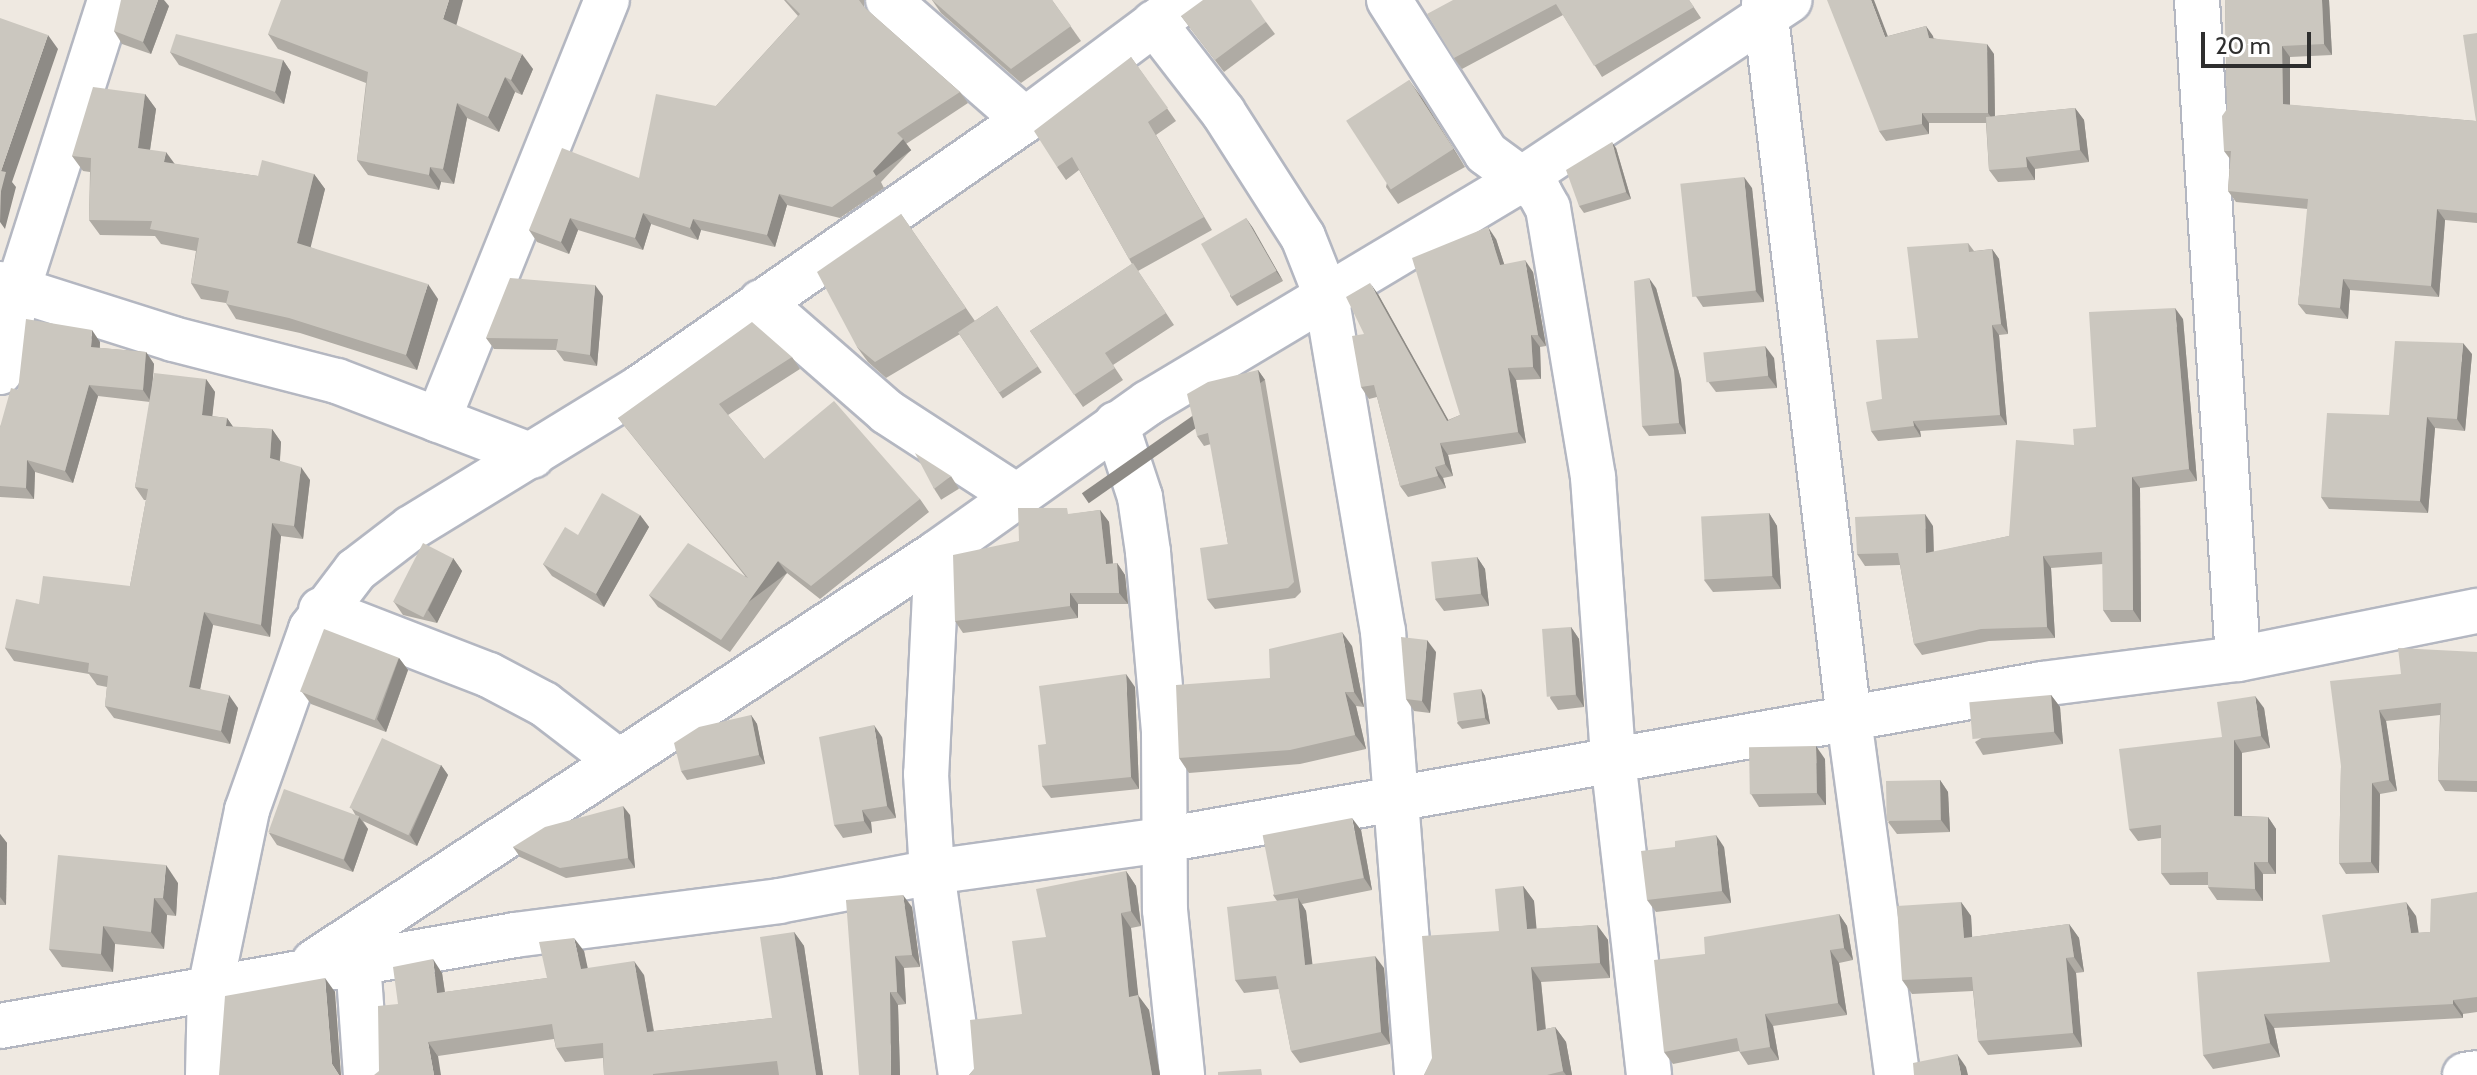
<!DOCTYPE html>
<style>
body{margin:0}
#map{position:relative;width:2477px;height:1075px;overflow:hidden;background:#efe9e1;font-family:Cabin,sans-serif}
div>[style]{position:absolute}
.roads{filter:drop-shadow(2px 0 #b4b7c1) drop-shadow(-2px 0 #b4b7c1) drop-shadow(0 2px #b4b7c1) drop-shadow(0 -2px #b4b7c1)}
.street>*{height:44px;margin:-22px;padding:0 22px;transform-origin:22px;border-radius:22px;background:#fff}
.wall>*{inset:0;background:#afaba4;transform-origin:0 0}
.shaded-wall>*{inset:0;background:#8e8b86;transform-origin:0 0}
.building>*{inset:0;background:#cbc7bf;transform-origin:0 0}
span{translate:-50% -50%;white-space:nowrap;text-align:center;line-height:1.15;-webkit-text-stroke:7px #fff;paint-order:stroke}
.scale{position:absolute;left:2201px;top:32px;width:110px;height:36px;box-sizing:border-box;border:4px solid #2e2e2e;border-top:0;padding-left:10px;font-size:24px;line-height:28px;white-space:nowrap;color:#2e2e2e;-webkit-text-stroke:6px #fff;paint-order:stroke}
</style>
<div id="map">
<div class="roads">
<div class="street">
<i style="left:888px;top:0;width:182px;rotate:41.2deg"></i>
<i style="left:1389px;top:0;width:181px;rotate:57.6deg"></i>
<i style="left:1486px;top:153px;width:66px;rotate:36.3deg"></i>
<i style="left:1539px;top:192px;width:18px;rotate:61deg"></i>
<i style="left:1548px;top:208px;width:273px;rotate:80.5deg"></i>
<i style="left:1593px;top:477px;width:283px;rotate:85.9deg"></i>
<i style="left:1613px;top:759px;width:318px;rotate:83.5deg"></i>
<i style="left:1764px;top:0;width:724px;rotate:83.26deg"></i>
<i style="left:1849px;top:719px;width:359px;rotate:82.3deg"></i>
<i style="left:2197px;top:0;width:660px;rotate:86.44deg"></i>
<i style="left:1154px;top:23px;width:113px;rotate:52.2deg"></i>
<i style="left:1223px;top:112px;width:148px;rotate:57.4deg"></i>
<i style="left:1303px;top:237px;width:62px;rotate:68.4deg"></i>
<i style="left:1326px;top:295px;width:341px;rotate:80.4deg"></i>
<i style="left:1383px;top:631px;width:445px;rotate:85.6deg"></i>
<i style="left:0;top:284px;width:182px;rotate:17.6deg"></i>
<i style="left:173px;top:339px;width:169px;rotate:14.4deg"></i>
<i style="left:337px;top:381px;width:209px;rotate:21deg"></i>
<i style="left:761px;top:302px;width:167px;rotate:41.1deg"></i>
<i style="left:887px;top:412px;width:156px;rotate:33deg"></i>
<i style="left:0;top:372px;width:85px;rotate:-77.8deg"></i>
<i style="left:18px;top:289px;width:303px;rotate:-72.3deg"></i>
<i style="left:438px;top:420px;width:453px;rotate:-68.1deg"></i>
<i style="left:1116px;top:424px;width:77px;rotate:71.8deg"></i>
<i style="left:1140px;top:497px;width:56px;rotate:81.7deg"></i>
<i style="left:1148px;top:552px;width:180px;rotate:84.9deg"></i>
<i style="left:1164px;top:731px;width:179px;rotate:89.7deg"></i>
<i style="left:1165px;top:910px;width:166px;rotate:84.1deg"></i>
<i style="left:937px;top:553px;width:221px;rotate:92.8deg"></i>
<i style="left:926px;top:774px;width:98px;rotate:86.5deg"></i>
<i style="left:932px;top:872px;width:205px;rotate:81.9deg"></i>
<i style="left:321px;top:610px;width:180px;rotate:21.2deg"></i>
<i style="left:489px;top:675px;width:62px;rotate:27.8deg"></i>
<i style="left:544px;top:704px;width:92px;rotate:37.5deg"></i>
<i style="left:358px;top:961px;width:114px;rotate:86deg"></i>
<i style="left:314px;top:962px;width:745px;rotate:-33.28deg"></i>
<i style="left:937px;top:553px;width:259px;rotate:-35.4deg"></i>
<i style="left:1148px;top:403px;width:434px;rotate:-30.9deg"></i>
<i style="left:1520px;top:180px;width:324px;rotate:-33.7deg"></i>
<i style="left:0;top:1026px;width:523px;rotate:-10.02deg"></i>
<i style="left:515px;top:935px;width:266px;rotate:-7.3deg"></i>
<i style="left:779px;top:901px;width:156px;rotate:-10.7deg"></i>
<i style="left:932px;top:872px;width:234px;rotate:-7.9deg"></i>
<i style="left:1164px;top:840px;width:892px;rotate:-10.07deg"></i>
<i style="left:2042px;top:684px;width:198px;rotate:-7.3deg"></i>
<i style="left:2238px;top:659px;width:244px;rotate:-11.4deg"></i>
<i style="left:208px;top:1075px;width:86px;rotate:-88.7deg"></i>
<i style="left:210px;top:989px;width:183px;rotate:-78.3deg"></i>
<i style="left:247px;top:810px;width:192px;rotate:-70.5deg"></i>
<i style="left:311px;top:629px;width:74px;rotate:-52.7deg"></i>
<i style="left:356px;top:570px;width:69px;rotate:-37.4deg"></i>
<i style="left:411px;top:528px;width:266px;rotate:-31.5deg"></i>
<i style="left:638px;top:389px;width:471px;rotate:-34.8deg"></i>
<i style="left:1025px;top:120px;width:201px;rotate:-36.7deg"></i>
<i style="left:2465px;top:1075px;width:12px;rotate:-9deg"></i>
</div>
</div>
<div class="wall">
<i style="clip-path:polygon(784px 0,864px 0,864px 7px,960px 92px,968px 103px,906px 144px,911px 150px,881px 182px,884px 188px,840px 218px,787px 205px,775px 247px,701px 230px,698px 240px,651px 224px,643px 250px,578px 230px,569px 254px,537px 242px,529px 230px,639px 178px,716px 106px,798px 16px)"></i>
<i style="clip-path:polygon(932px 0,1052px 0,1081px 41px,1021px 83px,941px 13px)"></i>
<i style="clip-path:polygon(1453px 0,1689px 0,1701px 18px,1602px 77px,1563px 15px,1462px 69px,1454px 58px)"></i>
<i style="clip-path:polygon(2225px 0,2329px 0,2332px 55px,2290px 57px,2290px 105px,2476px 121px,2477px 33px,2477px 223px,2445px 220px,2439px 297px,2350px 290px,2348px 319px,2306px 314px,2298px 304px,2308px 209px,2236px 202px,2228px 191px,2230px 159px,2224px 151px,2227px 109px)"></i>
<i style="clip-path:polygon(169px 6px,151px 54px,122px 44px,114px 31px)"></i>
<i style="clip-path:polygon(1181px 16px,1266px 22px,1275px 34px,1224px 72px)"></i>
<i style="clip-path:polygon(456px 25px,533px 69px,522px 95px,515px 92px,499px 132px,467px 118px,454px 184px,441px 182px,439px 190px,368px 175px,357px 160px,366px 83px,278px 49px,268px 34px)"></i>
<i style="clip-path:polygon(1926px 26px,1933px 38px,1994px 54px,1995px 116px,2075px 108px,2084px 120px,2089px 162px,2035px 169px,2035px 180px,1998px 182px,1989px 170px,1986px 123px,1929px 123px,1929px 134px,1886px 141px,1879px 131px,1888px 36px)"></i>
<i style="clip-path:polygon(170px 52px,283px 60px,291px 72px,284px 104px,179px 65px)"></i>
<i style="clip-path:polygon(1131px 57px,1176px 121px,1156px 135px,1212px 230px,1138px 271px,1174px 325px,1113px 365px,1123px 380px,1083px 407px,1030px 331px,1132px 264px,1079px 170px,1066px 180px,1057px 167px)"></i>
<i style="clip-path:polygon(1409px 80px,1465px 167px,1398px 204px,1386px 187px)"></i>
<i style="clip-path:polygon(145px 94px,156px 109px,150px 150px,174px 164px,258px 176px,314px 174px,325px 189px,310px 247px,438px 299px,417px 370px,300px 333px,236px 319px,226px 303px,201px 299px,191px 283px,196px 251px,161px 244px,155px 236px,100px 235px,89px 220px,90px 172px,83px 171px,72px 156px)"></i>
<i style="clip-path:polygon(1616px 148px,1631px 199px,1584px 213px,1579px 206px)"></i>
<i style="clip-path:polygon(1752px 188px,1764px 302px,1703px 307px,1695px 295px)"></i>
<i style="clip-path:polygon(901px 214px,977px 324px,886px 378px,868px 362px,857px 347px)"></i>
<i style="clip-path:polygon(1246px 218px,1283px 281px,1237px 306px,1230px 296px)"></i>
<i style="clip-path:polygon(1496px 239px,1504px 264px,1533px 272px,1546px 346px,1540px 347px,1541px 379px,1516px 380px,1526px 443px,1448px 455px,1453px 476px,1443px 478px,1446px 488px,1408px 497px,1400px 486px,1377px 397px,1369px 399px,1361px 387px,1364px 334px,1378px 294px,1448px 420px,1460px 415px)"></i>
<i style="clip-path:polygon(1968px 243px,1974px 251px,1992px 249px,1999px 259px,2008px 334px,1999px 335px,2007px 425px,1920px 431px,1921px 437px,1878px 441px,1871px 431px,1882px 399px,1918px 338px)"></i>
<i style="clip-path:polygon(1656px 288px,1681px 380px,1686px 434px,1649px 436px,1642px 426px)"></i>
<i style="clip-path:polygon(603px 296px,597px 366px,564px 361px,556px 350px,494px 349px,486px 338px)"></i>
<i style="left:997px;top:306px;width:80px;height:47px;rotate:56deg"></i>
<i style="clip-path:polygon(2183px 319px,2197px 481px,2140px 488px,2141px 622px,2111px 622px,2103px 610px,2103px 564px,2051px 568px,2055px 638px,1989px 641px,1922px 655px,1914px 644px,1900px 565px,1865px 566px,1857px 554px,1933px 526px,1934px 552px,2009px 536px,2074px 445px,2096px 427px)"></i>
<i style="clip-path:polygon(100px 342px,100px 348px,146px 352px,154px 364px,152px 387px,206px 379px,215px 392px,212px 416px,227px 418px,233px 427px,272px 429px,281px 442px,280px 461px,310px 480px,303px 539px,281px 536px,270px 637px,213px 625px,200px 689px,238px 708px,230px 744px,114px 718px,105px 706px,107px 687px,97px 685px,89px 674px,14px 661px,5px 648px,39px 604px,130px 586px,146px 500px,144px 500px,135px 487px,150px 402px,98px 396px,73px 483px,35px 472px,34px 499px,0 497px,0 427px,18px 390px)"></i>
<i style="clip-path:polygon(2472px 354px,2465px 431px,2435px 428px,2428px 513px,2329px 509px,2321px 497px,2389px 415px)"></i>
<i style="clip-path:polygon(792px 357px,800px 369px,728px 415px,764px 459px,920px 499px,929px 512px,820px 599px,787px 573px,730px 652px,658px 607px,649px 595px,745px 576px,618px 418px)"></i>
<i style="clip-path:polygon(1774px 358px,1777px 388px,1716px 392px,1707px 380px)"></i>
<i style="clip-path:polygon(1258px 370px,1265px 380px,1301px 592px,1295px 598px,1215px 609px,1207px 599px,1228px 544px,1211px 444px,1204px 446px,1197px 436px)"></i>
<i style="left:951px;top:476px;width:15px;height:21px;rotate:58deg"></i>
<i style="clip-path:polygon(1100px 510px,1109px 522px,1113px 564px,1117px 563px,1125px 575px,1128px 604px,1078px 604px,1078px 618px,963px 633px,955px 621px,1019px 541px,1072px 514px)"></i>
<i style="clip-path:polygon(1769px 513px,1777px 526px,1781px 589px,1713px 592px,1704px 580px)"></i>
<i style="clip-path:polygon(640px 515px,649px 527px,604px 607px,552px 576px,543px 564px)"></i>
<i style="clip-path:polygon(1477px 557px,1485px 569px,1489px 606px,1444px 611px,1435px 599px)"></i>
<i style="clip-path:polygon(453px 558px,462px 571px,437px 623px,403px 615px,394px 602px)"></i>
<i style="clip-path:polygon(1571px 627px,1579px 639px,1584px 707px,1558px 710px,1550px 698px)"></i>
<i style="clip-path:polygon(1352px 646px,1364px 707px,1356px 706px,1366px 749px,1300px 764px,1189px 773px,1179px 758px,1270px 678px)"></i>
<i style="clip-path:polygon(1436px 652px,1430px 713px,1414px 711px,1406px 699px)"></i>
<i style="clip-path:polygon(2477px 652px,2477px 792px,2445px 791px,2438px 780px,2440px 715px,2386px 721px,2397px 791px,2380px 794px,2379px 873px,2346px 874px,2339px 863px,2341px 766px,2401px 674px)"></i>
<i style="clip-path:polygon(399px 658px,408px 670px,386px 732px,311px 704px,302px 692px)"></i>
<i style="clip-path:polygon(1135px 687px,1139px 789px,1051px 798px,1042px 786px,1046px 744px)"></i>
<i style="clip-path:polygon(1481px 689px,1485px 696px,1490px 724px,1462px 729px,1457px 723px)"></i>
<i style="clip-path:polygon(2051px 695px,2060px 707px,2063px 744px,1983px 755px,1975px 742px)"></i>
<i style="clip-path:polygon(2264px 708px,2270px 748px,2242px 753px,2242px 816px,2268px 817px,2276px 829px,2276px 874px,2263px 874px,2263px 901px,2217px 900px,2208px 887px,2208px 885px,2170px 885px,2161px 873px,2161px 838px,2138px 841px,2129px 829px,2222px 737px)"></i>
<i style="clip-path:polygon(751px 715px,757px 724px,765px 764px,687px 780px,681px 771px)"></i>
<i style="clip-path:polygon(882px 737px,896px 818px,871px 822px,872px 833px,843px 838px,834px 825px)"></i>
<i style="clip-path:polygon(1825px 759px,1826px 805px,1759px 807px,1751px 794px)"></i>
<i style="clip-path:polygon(441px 765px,448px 775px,417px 846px,363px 821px,368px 829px,353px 872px,277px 845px,269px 833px,356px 816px,352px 809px)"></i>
<i style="clip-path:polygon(1940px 780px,1948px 792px,1950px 832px,1897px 834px,1888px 822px)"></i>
<i style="clip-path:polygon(630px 815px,635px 868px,566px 878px,520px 857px,513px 847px)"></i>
<i style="clip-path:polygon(1361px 830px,1372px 890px,1302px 904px,1306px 911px,1312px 964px,1384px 968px,1390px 1044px,1300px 1063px,1291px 1051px,1279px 989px,1244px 993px,1235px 980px,1277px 901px,1273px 895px)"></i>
<i style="clip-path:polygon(0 834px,7px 843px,6px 905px,0 905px)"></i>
<i style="clip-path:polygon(1724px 847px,1731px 903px,1656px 912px,1647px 900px)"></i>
<i style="clip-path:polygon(1126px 871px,1136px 886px,1141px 926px,1131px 928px,1138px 996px,1149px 1010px,1160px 1075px,969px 1075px,1022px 1014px,1046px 937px)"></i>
<i style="clip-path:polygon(178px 883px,176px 916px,167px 915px,164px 949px,115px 944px,113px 972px,62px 967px,49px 949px)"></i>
<i style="clip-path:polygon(1523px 886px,1534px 901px,1536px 929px,1597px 925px,1608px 940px,1610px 978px,1541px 982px,1546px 1029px,1555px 1027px,1566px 1042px,1572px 1075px,1424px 1075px)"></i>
<i style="clip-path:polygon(2477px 892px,2477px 1012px,2463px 1014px,2463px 1018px,2274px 1028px,2280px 1057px,2213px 1069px,2203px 1055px,2330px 962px,2416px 916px,2418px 933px,2430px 932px)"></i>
<i style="clip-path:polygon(846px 900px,912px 907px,920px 967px,904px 968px,906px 1004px,898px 1005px,900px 1075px)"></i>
<i style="clip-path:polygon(1961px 902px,1971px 916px,1972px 937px,2069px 924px,2079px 938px,2084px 972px,2076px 973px,2082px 1047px,1988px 1055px,1978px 1041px,1973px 991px,1912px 994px,1902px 980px)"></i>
<i style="clip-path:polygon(1839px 914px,1847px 926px,1853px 960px,1839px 963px,1847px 1015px,1773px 1026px,1779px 1060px,1748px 1065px,1739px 1051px,1673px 1064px,1664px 1052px,1705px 954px)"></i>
<i style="clip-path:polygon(794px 932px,804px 946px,823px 1075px,604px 1075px,603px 1058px,565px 1062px,556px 1048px,554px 1039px,438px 1056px,398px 1004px,442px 973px,445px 992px,547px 978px,584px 951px,587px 968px,644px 975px,654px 1031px,772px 1018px)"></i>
</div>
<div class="shaded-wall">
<i style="clip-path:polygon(158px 0,164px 0,169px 6px,151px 54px,143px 42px)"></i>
<i style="clip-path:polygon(449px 0,463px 0,454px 34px,443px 19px)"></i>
<i style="clip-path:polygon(1871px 0,1874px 0,1892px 47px,1885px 37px)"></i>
<i style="clip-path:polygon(2322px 0,2329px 0,2332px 55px,2324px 44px)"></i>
<i style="clip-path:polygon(1926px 26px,1933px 36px,1936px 48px,1929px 38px)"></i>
<i style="clip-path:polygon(48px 35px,58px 49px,12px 182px,16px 187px,5px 229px,0 222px,1px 171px)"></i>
<i style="clip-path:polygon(1987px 44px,1994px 54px,1995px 123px,1988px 113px)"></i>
<i style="clip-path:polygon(2282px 46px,2290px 57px,2290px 115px,2283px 104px)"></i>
<i style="clip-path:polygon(522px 54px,533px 69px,522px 95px,511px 80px)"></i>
<i style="clip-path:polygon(283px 60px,291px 72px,284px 104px,275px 92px)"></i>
<i style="clip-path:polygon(505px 77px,515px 92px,499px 132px,488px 117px)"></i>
<i style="clip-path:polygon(1409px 80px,1422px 98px,1465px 167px,1453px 149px)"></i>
<i style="clip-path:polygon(145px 94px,156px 109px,148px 163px,138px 148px)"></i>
<i style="clip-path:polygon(457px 103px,467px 118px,454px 184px,443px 169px)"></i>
<i style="clip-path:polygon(2075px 108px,2084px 120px,2089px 162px,2080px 150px)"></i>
<i style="clip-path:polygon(1922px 113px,1929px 123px,1929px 134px,1922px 124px)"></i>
<i style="left:903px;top:139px;width:14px;height:44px;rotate:54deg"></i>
<i style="clip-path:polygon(1612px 142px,1616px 148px,1631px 199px,1626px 192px)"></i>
<i style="clip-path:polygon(166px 152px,177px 167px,164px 162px)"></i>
<i style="clip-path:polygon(2026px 157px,2035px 169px,2035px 180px,2027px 167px)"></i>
<i style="clip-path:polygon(430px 167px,441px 182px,439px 190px,429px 175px)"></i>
<i style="clip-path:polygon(314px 174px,325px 189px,308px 258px,297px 243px)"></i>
<i style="clip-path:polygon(1744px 177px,1752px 188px,1764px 302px,1755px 290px)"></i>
<i style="clip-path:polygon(779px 194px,787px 205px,775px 247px,767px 235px)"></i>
<i style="clip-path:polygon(2437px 209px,2445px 220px,2439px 297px,2431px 286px)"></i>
<i style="clip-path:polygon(643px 213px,651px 224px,643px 250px,635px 238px)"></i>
<i style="clip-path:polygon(570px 218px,578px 230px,569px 254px,561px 242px)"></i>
<i style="clip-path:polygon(1246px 218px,1253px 228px,1283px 281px,1276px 271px)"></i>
<i style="clip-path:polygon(693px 219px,701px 230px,698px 240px,690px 228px)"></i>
<i style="clip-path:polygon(1488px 227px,1496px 239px,1508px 276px,1500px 265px)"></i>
<i style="clip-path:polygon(1992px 249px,1999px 259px,2008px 334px,2001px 324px)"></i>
<i style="clip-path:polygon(1525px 260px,1533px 272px,1546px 346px,1538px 335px)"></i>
<i style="clip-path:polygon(1649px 278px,1656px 288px,1681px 380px,1686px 434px,1679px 423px)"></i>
<i style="clip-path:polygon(2343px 279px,2350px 290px,2348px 319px,2340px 308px)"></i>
<i style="clip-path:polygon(1370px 283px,1378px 294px,1455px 432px,1447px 421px)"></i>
<i style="clip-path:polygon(428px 284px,438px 299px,417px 370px,406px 355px)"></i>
<i style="clip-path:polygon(595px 285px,603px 296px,597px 366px,590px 355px)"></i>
<i style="clip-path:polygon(2175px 308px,2183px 319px,2197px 481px,2189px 469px)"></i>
<i style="clip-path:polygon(1992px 325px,1999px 335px,2007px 425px,2000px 415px)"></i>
<i style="clip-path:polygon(92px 330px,100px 342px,99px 359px,91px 347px)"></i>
<i style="clip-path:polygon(1531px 335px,1540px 347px,1541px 379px,1533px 367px)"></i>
<i style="clip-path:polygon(2463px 343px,2472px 354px,2465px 431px,2457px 419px)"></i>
<i style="clip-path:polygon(1765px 346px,1774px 358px,1777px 388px,1768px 376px)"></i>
<i style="clip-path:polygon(146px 352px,154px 364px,151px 402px,143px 390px)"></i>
<i style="clip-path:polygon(1508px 368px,1516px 380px,1526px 443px,1518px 432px)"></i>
<i style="left:1258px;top:370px;width:12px;height:215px;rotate:55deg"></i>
<i style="clip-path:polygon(206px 379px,215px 392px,211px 428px,202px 415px)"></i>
<i style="clip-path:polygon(89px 385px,98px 396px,73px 483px,65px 471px)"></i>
<i style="clip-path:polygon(2427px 417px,2435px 428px,2428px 513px,2420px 501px)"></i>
<i style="clip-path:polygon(227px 418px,236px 431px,226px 426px)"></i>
<i style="clip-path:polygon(1913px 421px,1920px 431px,1921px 437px,1914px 426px)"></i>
<i style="clip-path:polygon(272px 429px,281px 442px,279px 471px,270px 458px)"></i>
<i style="clip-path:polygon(1440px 443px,1448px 455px,1453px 476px,1445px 464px)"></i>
<i style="clip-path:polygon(27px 460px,35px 472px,34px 499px,26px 488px)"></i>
<i style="clip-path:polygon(301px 467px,310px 480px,303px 539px,294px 526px)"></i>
<i style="clip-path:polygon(1435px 467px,1443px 478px,1446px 488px,1438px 476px)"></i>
<i style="clip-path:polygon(2132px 477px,2140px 488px,2141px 622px,2133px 610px)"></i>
<i style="clip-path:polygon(1100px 510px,1109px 522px,1114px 575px,1106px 564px)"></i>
<i style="clip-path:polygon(1769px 513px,1777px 526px,1781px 589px,1772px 576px)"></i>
<i style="clip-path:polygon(1925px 514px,1933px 526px,1934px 565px,1926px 553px)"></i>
<i style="clip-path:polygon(640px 515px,649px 527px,604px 607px,596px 594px)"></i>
<i style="clip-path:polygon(272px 523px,281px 536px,270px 637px,261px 625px)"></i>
<i style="clip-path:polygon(2043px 556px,2051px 568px,2055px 638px,2047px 627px)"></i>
<i style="clip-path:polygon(1477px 557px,1485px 569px,1489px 606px,1481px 594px)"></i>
<i style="clip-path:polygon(453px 558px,462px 571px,437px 623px,428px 610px)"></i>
<i style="left:778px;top:561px;width:15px;height:97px;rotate:53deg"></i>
<i style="clip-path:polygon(1117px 563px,1125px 575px,1128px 604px,1119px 593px)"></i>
<i style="clip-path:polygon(1070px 593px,1078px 604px,1078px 618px,1070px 606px)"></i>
<i style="clip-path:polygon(204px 612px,213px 625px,198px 700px,189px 687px)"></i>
<i style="clip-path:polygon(1571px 627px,1579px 639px,1584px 707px,1576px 695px)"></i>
<i style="clip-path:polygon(1342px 632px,1352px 646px,1364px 707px,1354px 692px)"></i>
<i style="clip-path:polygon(1427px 640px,1436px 652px,1430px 713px,1422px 701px)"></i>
<i style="clip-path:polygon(399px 658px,408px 670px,386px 732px,377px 719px)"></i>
<i style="clip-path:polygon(1126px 674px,1135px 687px,1139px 789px,1131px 777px)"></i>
<i style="clip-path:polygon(1481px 689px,1485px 696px,1490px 724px,1485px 718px)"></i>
<i style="clip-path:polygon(1345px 692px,1356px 706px,1366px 749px,1355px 735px)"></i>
<i style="clip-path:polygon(229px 695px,238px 708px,230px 744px,221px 731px)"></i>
<i style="clip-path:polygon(2051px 695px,2060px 707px,2063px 744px,2054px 732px)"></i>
<i style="clip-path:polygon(2255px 696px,2264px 708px,2270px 748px,2261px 736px)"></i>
<i style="clip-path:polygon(2379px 710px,2386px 721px,2397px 791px,2389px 780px)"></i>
<i style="clip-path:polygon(751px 715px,757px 724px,765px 764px,759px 755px)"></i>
<i style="clip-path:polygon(874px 725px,882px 737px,896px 818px,887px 806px)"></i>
<i style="clip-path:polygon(2234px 740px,2242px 753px,2242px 828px,2234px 816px)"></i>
<i style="clip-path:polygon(1816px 746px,1825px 759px,1826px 805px,1817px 793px)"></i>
<i style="clip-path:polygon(441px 765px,448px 775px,417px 846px,410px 835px)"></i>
<i style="clip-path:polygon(1940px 780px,1948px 792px,1950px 832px,1941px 820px)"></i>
<i style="clip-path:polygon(2372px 783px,2380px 794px,2379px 873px,2371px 862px)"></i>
<i style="clip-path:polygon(623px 806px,630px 815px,635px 868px,628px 858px)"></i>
<i style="clip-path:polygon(862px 810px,871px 822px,872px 833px,864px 821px)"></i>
<i style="clip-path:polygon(359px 817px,368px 829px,353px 872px,344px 860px)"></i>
<i style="clip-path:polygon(2268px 817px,2276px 829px,2276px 874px,2268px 862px)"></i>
<i style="clip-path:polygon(1352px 818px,1361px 830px,1372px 890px,1364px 878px)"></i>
<i style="clip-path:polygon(0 834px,7px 843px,6px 905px,0 897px)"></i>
<i style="clip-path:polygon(1716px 835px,1724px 847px,1731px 903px,1722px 891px)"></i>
<i style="clip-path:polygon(2254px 862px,2263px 874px,2263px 901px,2255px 889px)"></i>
<i style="clip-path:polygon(166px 865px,178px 883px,176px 916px,163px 898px)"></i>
<i style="clip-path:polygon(1126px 871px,1136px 886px,1141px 926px,1131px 911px)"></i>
<i style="clip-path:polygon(1523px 886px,1534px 901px,1538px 944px,1527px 929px)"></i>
<i style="clip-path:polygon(903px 895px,912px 907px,920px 967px,912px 955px)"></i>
<i style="clip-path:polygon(154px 898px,167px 915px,164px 949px,151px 932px)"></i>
<i style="clip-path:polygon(1298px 898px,1306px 911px,1314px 977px,1305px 965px)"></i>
<i style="clip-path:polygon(1961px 902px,1971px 916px,1973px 952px,1964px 938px)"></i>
<i style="clip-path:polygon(2406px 902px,2416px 916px,2421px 947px,2411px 933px)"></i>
<i style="clip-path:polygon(1121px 913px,1131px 928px,1140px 1011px,1129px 997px)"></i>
<i style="clip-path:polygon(1839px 914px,1847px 926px,1853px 960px,1844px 948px)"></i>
<i style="clip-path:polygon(2069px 924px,2079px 938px,2084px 972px,2074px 957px)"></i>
<i style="clip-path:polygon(1597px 925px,1608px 940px,1610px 978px,1600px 963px)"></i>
<i style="clip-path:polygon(103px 926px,115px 944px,113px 972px,101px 954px)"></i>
<i style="clip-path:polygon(794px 932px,804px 946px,823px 1075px,816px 1075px)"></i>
<i style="clip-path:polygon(574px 938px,584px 951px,591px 983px,581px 969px)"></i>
<i style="clip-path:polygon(1830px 950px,1839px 963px,1847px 1015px,1838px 1003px)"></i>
<i style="clip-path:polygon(895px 956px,904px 968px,906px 1004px,897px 992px)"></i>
<i style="clip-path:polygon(1375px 956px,1384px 968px,1390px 1044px,1381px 1032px)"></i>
<i style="clip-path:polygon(2066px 958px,2076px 973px,2082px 1047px,2073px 1033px)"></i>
<i style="clip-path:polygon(433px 959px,442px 973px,447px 1007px,437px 993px)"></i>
<i style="clip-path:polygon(634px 961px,644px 975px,656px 1046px,647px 1032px)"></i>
<i style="clip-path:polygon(1531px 967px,1541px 982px,1547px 1045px,1537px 1031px)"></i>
<i style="clip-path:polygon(325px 978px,335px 992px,341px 1075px,339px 1075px,332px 1064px)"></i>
<i style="clip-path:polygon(890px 992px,898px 1005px,900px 1075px,891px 1075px)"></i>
<i style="clip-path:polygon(1138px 995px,1149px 1010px,1160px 1075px,1152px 1075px)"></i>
<i style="clip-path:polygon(2453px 1000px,2463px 1014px,2463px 1018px,2453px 1004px)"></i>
<i style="clip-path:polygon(1765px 1014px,1773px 1026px,1779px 1060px,1770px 1047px)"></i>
<i style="clip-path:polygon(2264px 1014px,2274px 1028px,2280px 1057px,2270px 1043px)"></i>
<i style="clip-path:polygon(1555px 1027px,1566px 1042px,1572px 1075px,1566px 1075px,1563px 1071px)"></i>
<i style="clip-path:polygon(428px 1042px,438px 1056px,441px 1075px,434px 1075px)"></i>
<i style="clip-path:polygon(1957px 1054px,1966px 1067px,1968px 1075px,1961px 1075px)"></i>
</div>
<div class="building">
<i style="clip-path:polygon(121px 0,158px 0,143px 42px,114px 31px)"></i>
<i style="clip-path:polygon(281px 0,449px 0,443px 19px,522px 54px,511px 80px,505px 77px,488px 117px,457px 103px,443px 169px,430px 167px,429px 175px,357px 160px,368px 72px,268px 34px)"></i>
<i style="clip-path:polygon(786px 0,859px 0,864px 7px,960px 92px,897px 133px,903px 139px,873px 171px,876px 176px,832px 207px,779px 194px,767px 235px,693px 219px,690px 228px,643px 213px,635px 238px,570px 218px,561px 242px,529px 230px,562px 148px,639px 178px,656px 94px,716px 106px,800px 14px)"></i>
<i style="clip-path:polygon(932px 0,1052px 0,1071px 26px,1011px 69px)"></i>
<i style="clip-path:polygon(1203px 0,1251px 0,1266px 22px,1215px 60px,1181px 16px)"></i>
<i style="clip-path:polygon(1453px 0,1689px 0,1694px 7px,1594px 66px,1556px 4px,1454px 58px,1427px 14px)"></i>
<i style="clip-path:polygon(1827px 0,1871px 0,1885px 37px,1926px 26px,1929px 38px,1987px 44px,1988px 113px,1922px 113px,1922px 124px,1879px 131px)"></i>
<i style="clip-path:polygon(2225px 0,2322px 0,2324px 44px,2282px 46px,2283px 104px,2476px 121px,2463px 35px,2477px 33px,2477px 213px,2437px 209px,2431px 286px,2343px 279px,2340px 308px,2298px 304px,2308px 199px,2228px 191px,2231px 151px,2224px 151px,2222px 116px,2227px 109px)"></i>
<i style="clip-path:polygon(0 18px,48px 35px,1px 171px,6px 172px,0 195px)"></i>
<i style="clip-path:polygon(176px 34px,283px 60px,275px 92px,170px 52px)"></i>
<i style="clip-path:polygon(1131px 57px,1168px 108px,1148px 122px,1204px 217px,1129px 259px,1072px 157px,1057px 167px,1034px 131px)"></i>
<i style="left:1409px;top:80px;width:82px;height:75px;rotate:57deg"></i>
<i style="clip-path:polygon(93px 87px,145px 94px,138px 148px,166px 152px,164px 162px,258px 176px,262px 160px,314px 174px,297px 243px,428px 284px,406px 355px,289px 318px,226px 304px,229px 291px,191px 283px,199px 238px,150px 229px,152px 221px,89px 220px,91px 158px,72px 156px)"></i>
<i style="clip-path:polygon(2075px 108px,2080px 150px,2026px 157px,2027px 167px,1989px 170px,1986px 117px)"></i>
<i style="clip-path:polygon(1612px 142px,1626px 192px,1579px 206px,1566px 170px)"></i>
<i style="left:1744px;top:177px;width:114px;height:64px;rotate:84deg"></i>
<i style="clip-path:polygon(901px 214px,966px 308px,875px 362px,857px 347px,817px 272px)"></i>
<i style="left:1246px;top:218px;width:61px;height:52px;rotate:60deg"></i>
<i style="clip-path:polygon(1488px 227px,1500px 265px,1525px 260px,1538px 335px,1531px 335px,1533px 367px,1508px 368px,1518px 432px,1440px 443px,1445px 464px,1435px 467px,1438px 476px,1400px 486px,1374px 385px,1361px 387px,1352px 336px,1364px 334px,1346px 297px,1370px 283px,1447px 421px,1460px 415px,1412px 258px)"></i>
<i style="clip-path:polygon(1968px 243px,1969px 252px,1992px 249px,2001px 324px,1992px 325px,2000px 415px,1913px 421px,1914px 426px,1871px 431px,1866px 402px,1882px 399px,1876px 340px,1918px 338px,1907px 247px)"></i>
<i style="clip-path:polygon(1133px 263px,1166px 313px,1105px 353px,1115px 368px,1074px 395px,1030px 331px)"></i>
<i style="clip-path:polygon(510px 278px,595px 285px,590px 355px,556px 350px,558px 339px,486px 338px)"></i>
<i style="clip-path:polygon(1649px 278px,1674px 370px,1679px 423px,1642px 426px,1634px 281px)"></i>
<i style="left:997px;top:306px;width:73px;height:47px;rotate:56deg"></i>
<i style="clip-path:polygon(2175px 308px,2189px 469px,2132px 477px,2133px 610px,2103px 610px,2102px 552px,2043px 556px,2047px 627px,1981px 629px,1914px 644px,1898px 553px,1857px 554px,1855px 517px,1925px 514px,1926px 553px,2009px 536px,2016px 440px,2074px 445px,2073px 429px,2096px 427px,2089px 312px)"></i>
<i style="clip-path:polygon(26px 319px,92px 330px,91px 347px,146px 352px,143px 390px,89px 385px,65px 471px,27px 460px,26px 488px,0 486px,0 427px,11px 388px,18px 390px)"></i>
<i style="clip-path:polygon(752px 322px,792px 357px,719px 404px,764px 459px,834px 401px,920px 499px,811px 586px,778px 561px,721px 640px,649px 595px,688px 543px,748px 578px,618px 418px)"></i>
<i style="clip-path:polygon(2395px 341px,2463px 343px,2457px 419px,2427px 417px,2420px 501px,2321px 497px,2327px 413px,2389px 415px)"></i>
<i style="left:1765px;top:346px;width:30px;height:62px;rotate:84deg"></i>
<i style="clip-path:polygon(1258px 370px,1294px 582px,1288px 588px,1207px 599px,1200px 548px,1228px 544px,1208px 433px,1197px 436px,1187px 394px,1208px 382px)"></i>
<i style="clip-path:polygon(154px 373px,206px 379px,202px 415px,227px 418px,226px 426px,272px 429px,270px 458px,301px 467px,294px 526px,272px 523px,261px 625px,204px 612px,189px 687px,229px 695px,221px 731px,105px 706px,108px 676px,88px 672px,89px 663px,5px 648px,16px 599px,39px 604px,43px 576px,130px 586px,148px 489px,135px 487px)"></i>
<i style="clip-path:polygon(915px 453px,951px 476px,934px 489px)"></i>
<i style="clip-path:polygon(602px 493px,640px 515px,596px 594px,543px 564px,565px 527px,578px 535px)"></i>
<i style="clip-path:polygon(1018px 508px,1067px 508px,1068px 514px,1100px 510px,1106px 564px,1117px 563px,1119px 593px,1070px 593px,1070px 606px,955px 621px,953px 555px,1019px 541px)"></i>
<i style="left:1769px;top:513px;width:63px;height:68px;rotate:87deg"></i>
<i style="left:423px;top:543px;width:34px;height:66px;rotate:27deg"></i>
<i style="left:1477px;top:557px;width:37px;height:46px;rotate:84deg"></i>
<i style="left:1571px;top:627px;width:68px;height:29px;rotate:86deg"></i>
<i style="left:324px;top:629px;width:80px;height:67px;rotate:21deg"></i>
<i style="clip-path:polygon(1342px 632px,1354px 692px,1345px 692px,1355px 735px,1290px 750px,1179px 758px,1176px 685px,1270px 678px,1269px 649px)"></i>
<i style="clip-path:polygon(1401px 637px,1427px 640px,1422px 701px,1406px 699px)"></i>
<i style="clip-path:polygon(2398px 648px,2477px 652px,2477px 781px,2438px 780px,2441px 703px,2379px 710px,2389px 780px,2372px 783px,2371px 862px,2339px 863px,2341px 766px,2330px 681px,2401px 674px)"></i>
<i style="clip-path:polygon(1126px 674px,1131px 777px,1042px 786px,1038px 745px,1046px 744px,1039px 686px)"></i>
<i style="left:1481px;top:689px;width:29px;height:28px;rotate:82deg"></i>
<i style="left:2051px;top:695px;width:37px;height:82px;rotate:85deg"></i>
<i style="clip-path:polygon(2255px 696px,2261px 736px,2234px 740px,2234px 816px,2268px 817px,2268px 862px,2254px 862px,2255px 889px,2208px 887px,2208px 872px,2161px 873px,2161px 825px,2129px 829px,2119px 749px,2222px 737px,2217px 702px)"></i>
<i style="clip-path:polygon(751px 715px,759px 755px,681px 771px,674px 743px,699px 727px)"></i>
<i style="clip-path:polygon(874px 725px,887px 806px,862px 810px,864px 821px,834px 825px,819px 737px)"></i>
<i style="left:382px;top:738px;width:65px;height:77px;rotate:25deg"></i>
<i style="left:1816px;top:746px;width:47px;height:67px;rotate:89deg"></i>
<i style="left:1940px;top:780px;width:40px;height:54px;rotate:89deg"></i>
<i style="left:284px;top:789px;width:80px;height:46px;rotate:20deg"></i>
<i style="clip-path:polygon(623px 806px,628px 858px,560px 868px,513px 847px,545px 827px)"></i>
<i style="left:1352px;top:818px;width:61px;height:91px;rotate:79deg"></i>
<i style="clip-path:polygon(1716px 835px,1722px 891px,1647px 900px,1641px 851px,1675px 847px,1675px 841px)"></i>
<i style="clip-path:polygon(58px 855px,166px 865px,163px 898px,154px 898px,151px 932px,103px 926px,101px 954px,49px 949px)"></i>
<i style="clip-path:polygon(1126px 871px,1131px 911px,1121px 913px,1129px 997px,1138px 995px,1152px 1075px,969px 1075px,974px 1069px,970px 1020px,1022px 1014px,1012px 941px,1046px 937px,1036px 889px)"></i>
<i style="clip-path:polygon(1523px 886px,1527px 929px,1597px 925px,1600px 963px,1531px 967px,1537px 1031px,1555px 1027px,1563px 1071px,1547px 1075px,1424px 1075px,1432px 1058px,1422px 936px,1499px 931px,1495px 889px)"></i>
<i style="clip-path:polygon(2477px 892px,2477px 997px,2453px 1000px,2453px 1004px,2264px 1014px,2270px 1043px,2203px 1055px,2197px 972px,2330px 962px,2322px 915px,2406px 902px,2411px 933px,2430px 932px,2431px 899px)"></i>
<i style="clip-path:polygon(903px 895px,912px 955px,895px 956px,897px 992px,890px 992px,891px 1075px,859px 1075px,846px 900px)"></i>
<i style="clip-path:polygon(1298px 898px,1305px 965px,1375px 956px,1381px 1032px,1291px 1051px,1276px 976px,1235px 980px,1227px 907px)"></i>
<i style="clip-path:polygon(1961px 902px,1964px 938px,2069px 924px,2074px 957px,2066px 958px,2073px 1033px,1978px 1041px,1972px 977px,1902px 980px,1897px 906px)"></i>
<i style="clip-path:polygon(1839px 914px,1844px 948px,1830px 950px,1838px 1003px,1765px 1014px,1770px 1047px,1740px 1052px,1737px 1038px,1664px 1052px,1654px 960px,1705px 954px,1704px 937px)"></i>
<i style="clip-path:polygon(794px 932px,816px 1075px,779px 1075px,777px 1061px,653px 1074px,653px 1075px,604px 1075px,603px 1043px,556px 1048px,552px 1024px,428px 1042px,434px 1075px,374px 1075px,379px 1071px,378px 1006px,398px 1004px,393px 967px,433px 959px,437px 993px,547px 978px,539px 942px,574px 938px,581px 969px,634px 961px,647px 1032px,772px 1018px,760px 937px)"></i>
<i style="clip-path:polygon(325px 978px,332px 1064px,339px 1075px,219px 1075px,225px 996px)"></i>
<i style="clip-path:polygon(1957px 1054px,1961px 1075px,1914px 1075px,1913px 1063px)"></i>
<i style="clip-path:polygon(1261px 1069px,1262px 1075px,1218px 1075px,1218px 1072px)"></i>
</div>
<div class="scale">20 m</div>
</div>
